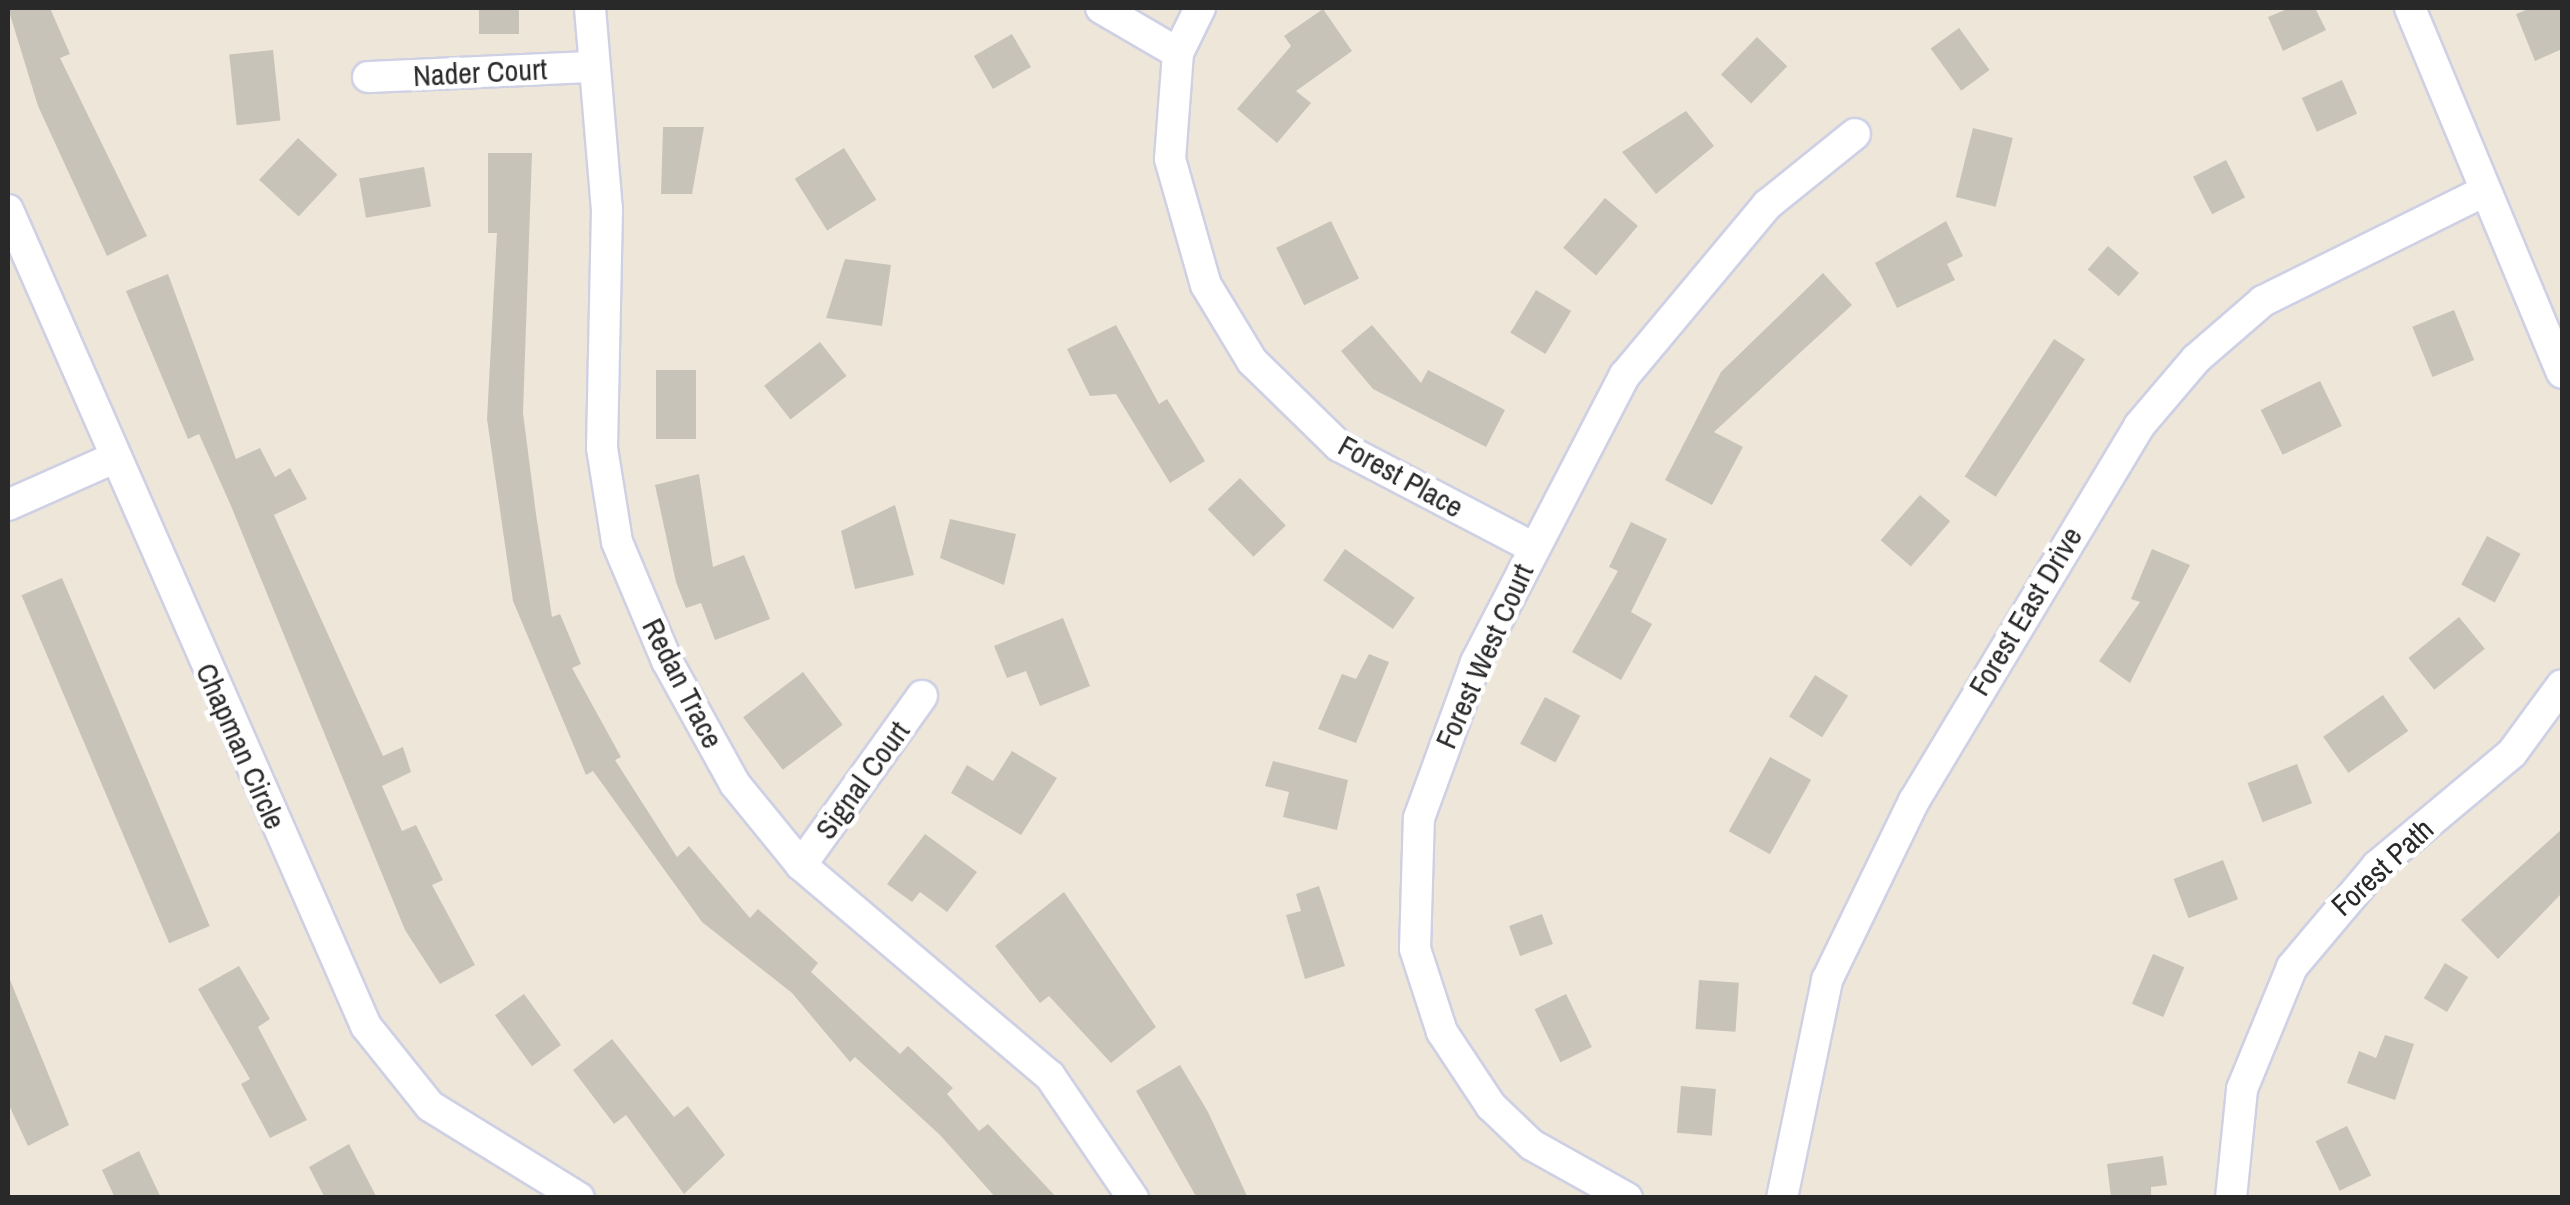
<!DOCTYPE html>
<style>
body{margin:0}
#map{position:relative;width:2570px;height:1205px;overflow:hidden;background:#ede6d9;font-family:"Archivo Narrow",sans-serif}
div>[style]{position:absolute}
.building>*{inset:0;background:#c8c3b9;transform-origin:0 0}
.roads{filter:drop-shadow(2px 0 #ced0e4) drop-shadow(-2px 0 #ced0e4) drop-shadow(0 2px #ced0e4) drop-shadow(0 -2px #ced0e4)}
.street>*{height:30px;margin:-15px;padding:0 15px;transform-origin:15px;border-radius:15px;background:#fff}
span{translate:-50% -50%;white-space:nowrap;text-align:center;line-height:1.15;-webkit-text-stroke:9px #fff;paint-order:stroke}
.street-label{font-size:30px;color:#292929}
.frame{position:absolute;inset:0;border:10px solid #292929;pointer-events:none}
</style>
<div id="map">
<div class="building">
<i style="clip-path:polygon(8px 8px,50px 8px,70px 54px,60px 58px,147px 236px,107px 256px,38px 106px)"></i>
<i style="left:479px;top:8px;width:40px;height:26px"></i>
<i style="clip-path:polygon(2290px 8px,2315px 8px,2326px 30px,2283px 51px,2268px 17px)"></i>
<i style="clip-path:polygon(2531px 8px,2562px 8px,2562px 49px,2535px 61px,2516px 14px)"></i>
<i style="clip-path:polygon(1323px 9px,1352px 51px,1296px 91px,1311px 103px,1277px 143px,1237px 109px,1291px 46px,1284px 36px)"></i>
<i style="left:1959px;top:28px;width:52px;height:35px;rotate:54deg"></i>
<i style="left:1012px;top:34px;width:38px;height:44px;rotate:60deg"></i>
<i style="left:1757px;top:37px;width:42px;height:52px;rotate:44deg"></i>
<i style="left:273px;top:50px;width:71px;height:44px;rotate:84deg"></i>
<i style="left:2342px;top:80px;width:37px;height:44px;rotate:66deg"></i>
<i style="clip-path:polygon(1686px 111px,1714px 146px,1656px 194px,1622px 152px)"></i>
<i style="clip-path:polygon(663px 127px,704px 127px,692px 194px,661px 194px)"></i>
<i style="left:1973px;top:128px;width:41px;height:71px;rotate:14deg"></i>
<i style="left:298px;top:138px;width:54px;height:57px;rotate:43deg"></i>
<i style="left:844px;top:148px;width:61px;height:58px;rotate:58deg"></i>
<i style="clip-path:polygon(488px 153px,532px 153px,523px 413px,536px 514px,552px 617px,560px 614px,581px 664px,572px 668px,621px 757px,615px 760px,677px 857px,689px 846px,750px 918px,758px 909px,818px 963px,811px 972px,900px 1054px,908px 1046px,953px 1088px,947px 1094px,979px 1131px,988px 1124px,1057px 1198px,996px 1198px,940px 1135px,855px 1057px,850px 1062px,792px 993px,702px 922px,593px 771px,586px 775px,513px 601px,487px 419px,497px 233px,488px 233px)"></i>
<i style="left:2226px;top:160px;width:42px;height:37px;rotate:63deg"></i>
<i style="left:424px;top:167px;width:40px;height:66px;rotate:80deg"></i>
<i style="left:1605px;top:198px;width:43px;height:65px;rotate:40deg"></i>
<i style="left:1331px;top:221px;width:64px;height:61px;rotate:64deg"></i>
<i style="clip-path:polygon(1946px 221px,1963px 256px,1947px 264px,1955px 280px,1897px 308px,1875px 263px)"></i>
<i style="left:2108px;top:246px;width:41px;height:31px;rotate:41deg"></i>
<i style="clip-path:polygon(845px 259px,891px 265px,882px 326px,826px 318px)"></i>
<i style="clip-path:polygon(1823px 273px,1852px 305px,1714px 432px,1743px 447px,1712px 505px,1665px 480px,1721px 372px)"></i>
<i style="clip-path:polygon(168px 274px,236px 459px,260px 448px,275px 477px,290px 468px,307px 499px,274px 515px,383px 756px,403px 747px,411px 772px,382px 786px,402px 831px,416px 825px,443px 880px,432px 885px,475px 965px,440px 984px,405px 930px,231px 506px,199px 434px,188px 439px,126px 291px)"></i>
<i style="left:1536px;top:290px;width:41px;height:50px;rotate:31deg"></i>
<i style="left:2454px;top:310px;width:54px;height:45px;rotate:68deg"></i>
<i style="clip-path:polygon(1116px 325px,1159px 404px,1167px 399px,1205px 461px,1170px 483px,1116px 394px,1090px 396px,1067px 349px)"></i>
<i style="clip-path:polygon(1372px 325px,1421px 383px,1428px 370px,1505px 410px,1486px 447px,1373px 389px,1341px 351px)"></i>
<i style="left:2054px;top:339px;width:37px;height:164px;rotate:33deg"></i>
<i style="left:820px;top:342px;width:43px;height:71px;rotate:52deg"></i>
<i style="left:656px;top:370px;width:40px;height:69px"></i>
<i style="left:2320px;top:381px;width:50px;height:66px;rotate:64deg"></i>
<i style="clip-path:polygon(699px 474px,713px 567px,744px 555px,770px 619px,715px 640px,701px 603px,686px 608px,676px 582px,655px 485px)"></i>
<i style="left:1240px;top:478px;width:66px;height:45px;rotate:46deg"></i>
<i style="left:1920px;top:495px;width:40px;height:60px;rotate:41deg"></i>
<i style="clip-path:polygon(895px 505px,914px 575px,855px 589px,841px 531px)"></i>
<i style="clip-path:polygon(950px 519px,1016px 534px,1004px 585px,940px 558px)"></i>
<i style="clip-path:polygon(1631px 522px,1667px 539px,1631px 612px,1652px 624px,1621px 680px,1572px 652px,1618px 571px,1609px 567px)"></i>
<i style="left:2487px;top:536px;width:38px;height:55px;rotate:28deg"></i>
<i style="left:1345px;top:549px;width:85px;height:38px;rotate:35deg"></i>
<i style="clip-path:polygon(2152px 549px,2190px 565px,2130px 683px,2099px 661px,2140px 602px,2131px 599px)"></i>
<i style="left:62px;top:578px;width:378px;height:44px;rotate:67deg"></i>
<i style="left:2459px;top:617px;width:41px;height:65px;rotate:51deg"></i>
<i style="clip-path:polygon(1063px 618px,1090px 686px,1040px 706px,1026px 671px,1007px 678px,994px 646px)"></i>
<i style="clip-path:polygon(1369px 654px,1389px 662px,1356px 743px,1318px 729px,1342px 674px,1356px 679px)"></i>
<i style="left:803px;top:672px;width:66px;height:75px;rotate:53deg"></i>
<i style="left:1815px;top:675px;width:39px;height:49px;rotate:32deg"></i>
<i style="left:2383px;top:695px;width:44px;height:73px;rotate:55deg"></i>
<i style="left:1545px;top:697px;width:40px;height:53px;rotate:28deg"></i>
<i style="clip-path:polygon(1012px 751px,1057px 778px,1021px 835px,951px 793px,967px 765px,993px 781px)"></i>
<i style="left:1770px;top:757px;width:47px;height:85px;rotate:29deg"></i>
<i style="clip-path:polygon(1273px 761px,1348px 780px,1337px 830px,1283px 817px,1289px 792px,1265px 786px)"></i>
<i style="left:2297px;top:764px;width:42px;height:53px;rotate:69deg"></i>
<i style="clip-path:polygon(2562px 829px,2562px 893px,2498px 959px,2461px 920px)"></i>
<i style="clip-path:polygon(925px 834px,977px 872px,947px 912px,920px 892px,912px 902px,887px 884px)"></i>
<i style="left:2223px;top:860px;width:42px;height:53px;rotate:69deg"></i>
<i style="clip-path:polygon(1319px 886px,1345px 966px,1305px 979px,1286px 915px,1301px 911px,1296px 894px)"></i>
<i style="clip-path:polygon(1064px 892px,1156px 1027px,1111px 1063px,1049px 996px,1040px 1003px,995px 946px)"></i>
<i style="left:1542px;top:914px;width:32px;height:35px;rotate:70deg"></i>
<i style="left:2153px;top:954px;width:34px;height:54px;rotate:23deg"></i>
<i style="left:2445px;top:963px;width:27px;height:41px;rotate:31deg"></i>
<i style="clip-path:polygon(239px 966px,270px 1019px,258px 1027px,307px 1120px,270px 1138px,241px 1084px,250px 1079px,198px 989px)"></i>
<i style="clip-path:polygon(8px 975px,69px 1125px,28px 1146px,8px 1103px)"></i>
<i style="left:1699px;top:980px;width:40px;height:49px;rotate:4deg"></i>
<i style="left:524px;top:994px;width:63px;height:36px;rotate:54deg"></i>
<i style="left:1566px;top:994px;width:59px;height:35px;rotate:64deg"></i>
<i style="clip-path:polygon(2385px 1035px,2414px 1044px,2395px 1100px,2347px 1083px,2359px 1051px,2376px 1058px)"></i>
<i style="clip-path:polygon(612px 1039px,674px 1117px,688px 1106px,725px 1155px,684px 1194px,626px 1115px,614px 1124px,573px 1070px)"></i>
<i style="clip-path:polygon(1180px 1065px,1208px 1112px,1248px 1198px,1197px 1198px,1136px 1091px)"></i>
<i style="left:1681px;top:1086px;width:35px;height:47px;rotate:5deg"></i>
<i style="left:2347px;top:1126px;width:55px;height:35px;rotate:64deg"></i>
<i style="clip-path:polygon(349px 1144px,377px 1198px,325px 1198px,309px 1167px)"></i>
<i style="clip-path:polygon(139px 1151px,161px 1198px,115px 1198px,102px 1170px)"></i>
<i style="clip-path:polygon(2163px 1156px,2167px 1185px,2151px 1187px,2151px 1198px,2111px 1198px,2107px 1164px)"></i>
</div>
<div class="roads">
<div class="street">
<i style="left:590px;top:8px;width:202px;rotate:85.2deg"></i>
<i style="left:607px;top:209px;width:239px;rotate:91.2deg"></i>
<i style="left:602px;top:448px;width:95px;rotate:80.9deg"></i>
<i style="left:617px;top:542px;width:129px;rotate:67.2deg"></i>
<i style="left:667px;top:661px;width:141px;rotate:61.1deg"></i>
<i style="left:735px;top:784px;width:104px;rotate:50.8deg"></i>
<i style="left:801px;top:865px;width:326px;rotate:40.3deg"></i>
<i style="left:1050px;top:1076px;width:148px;rotate:55.8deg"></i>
<i style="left:1101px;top:8px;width:89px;rotate:30.3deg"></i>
<i style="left:1200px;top:8px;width:50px;rotate:116.1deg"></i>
<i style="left:1178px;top:53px;width:106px;rotate:94.3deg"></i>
<i style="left:1170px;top:159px;width:131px;rotate:74.1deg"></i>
<i style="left:1206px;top:285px;width:89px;rotate:58.8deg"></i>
<i style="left:1252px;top:361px;width:122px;rotate:44.3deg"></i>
<i style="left:1339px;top:446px;width:218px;rotate:27.6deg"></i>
<i style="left:2410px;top:8px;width:395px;rotate:67.4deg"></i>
<i style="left:368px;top:77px;width:223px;rotate:-2.6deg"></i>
<i style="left:8px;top:210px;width:891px;rotate:66.31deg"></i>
<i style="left:366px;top:1026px;width:102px;rotate:51.3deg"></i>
<i style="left:430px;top:1106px;width:175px;rotate:31.7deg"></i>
<i style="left:8px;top:505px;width:114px;rotate:-23.9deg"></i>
<i style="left:801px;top:865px;width:208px;rotate:-54.4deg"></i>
<i style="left:1627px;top:1198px;width:109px;rotate:-150.8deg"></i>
<i style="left:1532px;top:1145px;width:57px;rotate:-136.4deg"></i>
<i style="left:1491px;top:1106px;width:89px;rotate:-123.5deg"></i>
<i style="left:1442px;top:1032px;width:87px;rotate:-108deg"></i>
<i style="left:1415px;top:949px;width:131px;rotate:-88.3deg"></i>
<i style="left:1419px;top:818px;width:166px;rotate:-69.9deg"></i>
<i style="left:1476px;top:662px;width:323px;rotate:-62.6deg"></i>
<i style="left:1625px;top:375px;width:222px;rotate:-50.1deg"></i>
<i style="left:1767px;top:205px;width:113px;rotate:-38.9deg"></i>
<i style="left:1782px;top:1198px;width:223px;rotate:-78.3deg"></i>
<i style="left:1827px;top:980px;width:199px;rotate:-64.1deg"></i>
<i style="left:1914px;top:801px;width:437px;rotate:-59deg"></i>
<i style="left:2139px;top:426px;width:88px;rotate:-49.6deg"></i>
<i style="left:2196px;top:359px;width:89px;rotate:-40.9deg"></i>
<i style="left:2263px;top:301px;width:248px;rotate:-26.4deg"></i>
<i style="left:2231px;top:1198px;width:110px;rotate:-84.2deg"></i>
<i style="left:2242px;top:1089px;width:132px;rotate:-67.7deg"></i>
<i style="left:2292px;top:967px;width:132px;rotate:-49.9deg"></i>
<i style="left:2377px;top:866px;width:176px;rotate:-39.9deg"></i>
<i style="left:2512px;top:753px;width:84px;rotate:-53.7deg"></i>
</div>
</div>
<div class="street-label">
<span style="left:480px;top:72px;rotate:-3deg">Nader Court</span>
<span style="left:1401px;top:476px;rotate:29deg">Forest Place</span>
<span style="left:2025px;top:611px;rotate:-59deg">Forest East Drive</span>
<span style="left:1484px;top:656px;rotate:-66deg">Forest West Court</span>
<span style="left:683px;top:683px;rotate:63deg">Redan Trace</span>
<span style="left:241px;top:746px;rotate:66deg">Chapman Circle</span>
<span style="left:862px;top:780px;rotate:-54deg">Signal Court</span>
<span style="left:2382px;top:867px;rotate:-43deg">Forest Path</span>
</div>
<div class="frame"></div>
</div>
